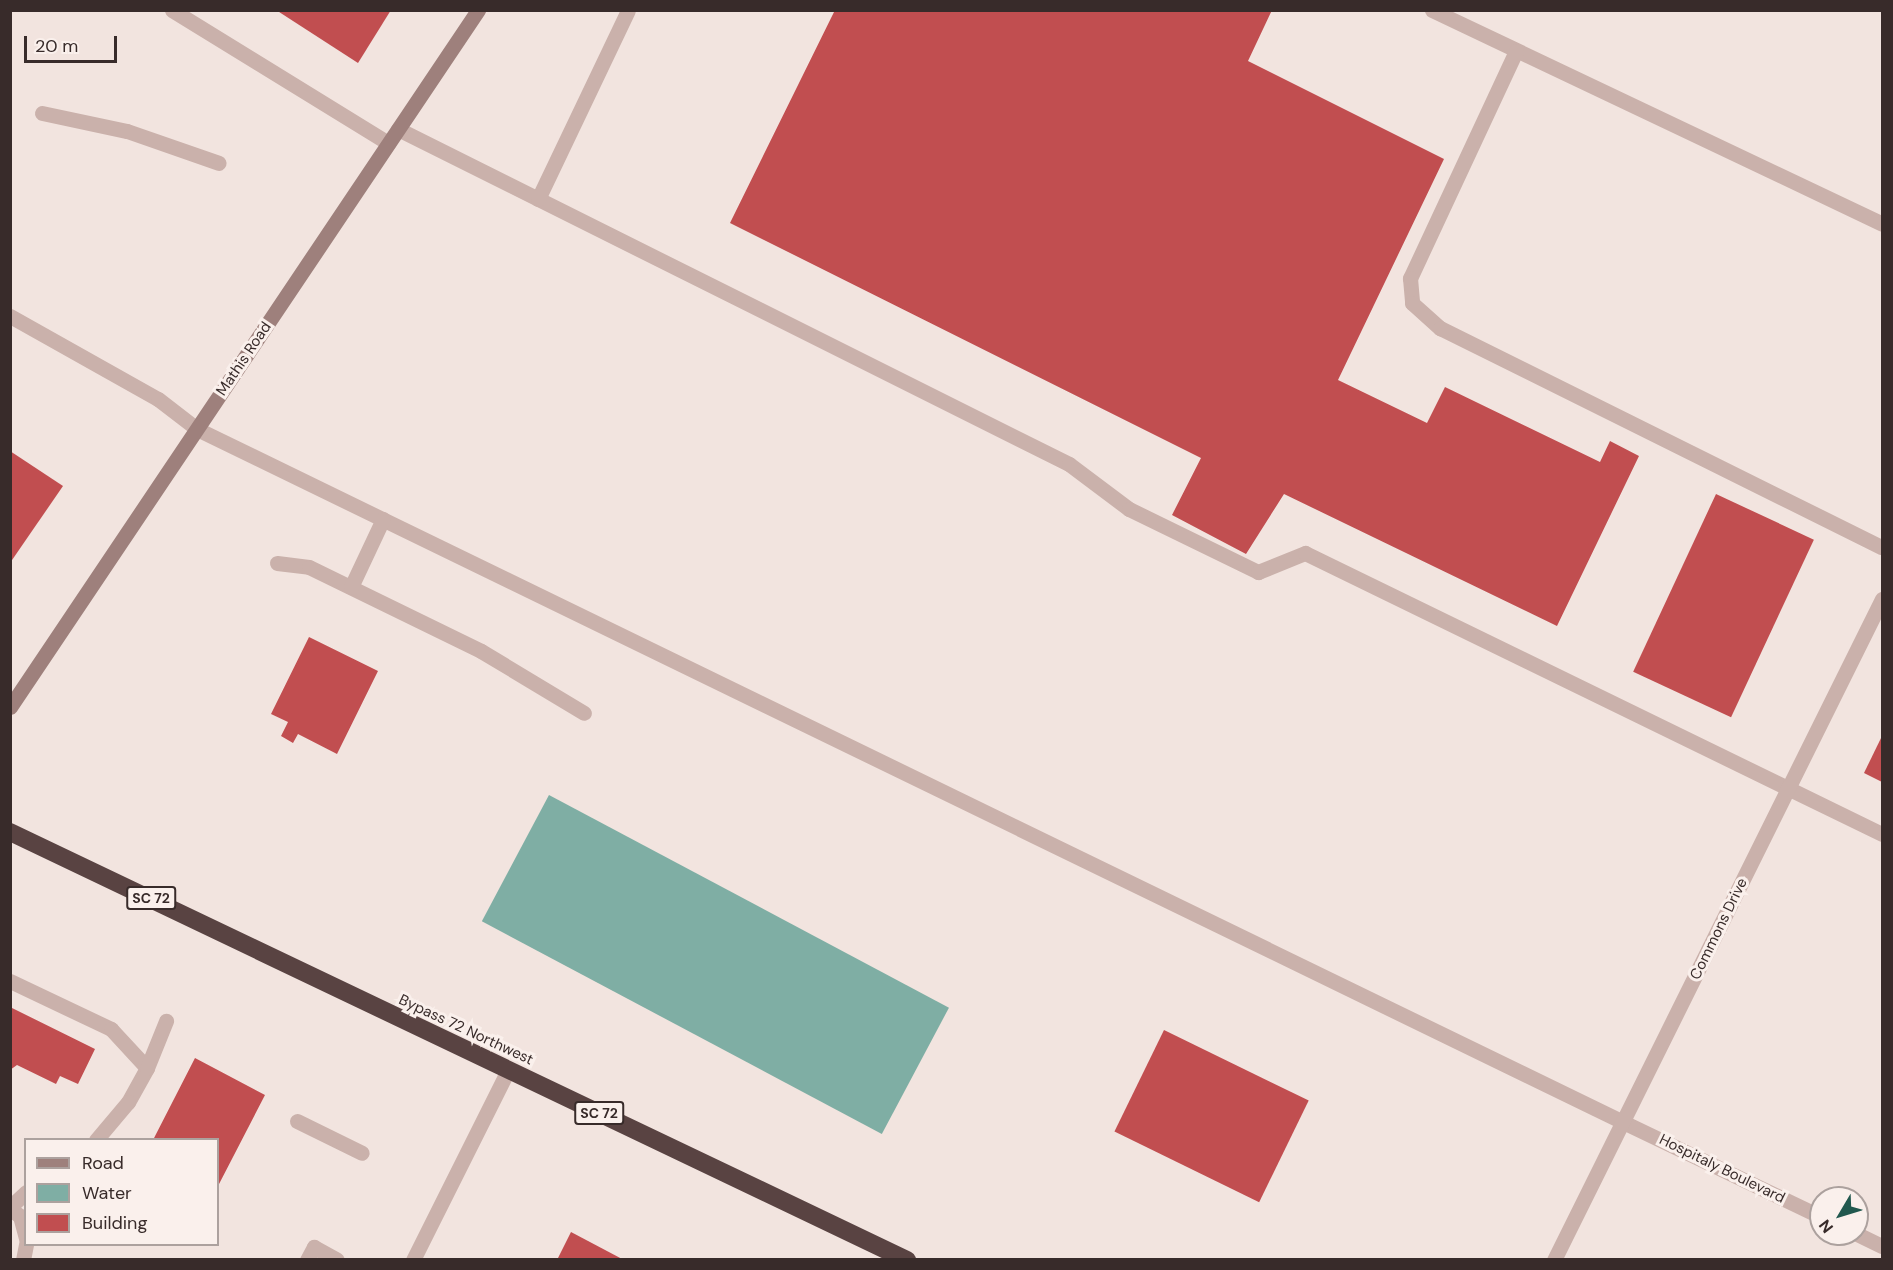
<!DOCTYPE html>
<style>
body{margin:0}
#map{position:relative;width:1893px;height:1270px;overflow:hidden;background:#f2e4df;font-family:"DM Sans",sans-serif}
div>[style]{position:absolute}
.water>*{inset:0;background:#7faea4;transform-origin:0 0}
.building>*{inset:0;background:#c14e50;transform-origin:0 0}
.lane>*{height:15px;margin:-7.5px;padding:0 7.5px;transform-origin:7.5px;border-radius:7.5px;background:#cab1ab}
.street>*{height:15px;margin:-7.5px;padding:0 7.5px;transform-origin:7.5px;border-radius:7.5px;background:#cab1ab}
.secondary>*{height:15px;margin:-7.5px;padding:0 7.5px;transform-origin:7.5px;border-radius:7.5px;background:#9e807c}
.highway>*{height:18px;margin:-9px;padding:0 9px;transform-origin:9px;border-radius:9px;background:#594342}
span{translate:-50% -50%;white-space:nowrap;text-align:center;line-height:1.15;-webkit-text-stroke:6px #faf0ec;paint-order:stroke}
.shield-label span{padding:2px 4px;background:#faf0ec;border:2px solid;border-radius:4px;-webkit-text-stroke-width:0}
.shield-label{font-size:14px;color:#382b2a;font-weight:700}
.street-label{font-size:15px;color:#382b2a}
.frame{position:absolute;inset:0;border:12px solid #382b2a;pointer-events:none}
.legend{position:absolute;left:24px;top:1138px;width:195px;height:108px;box-sizing:border-box;background:#faf0ec;border:2px solid #aca19e;margin:0;padding:8px 10px;list-style:none;font-size:18px;color:#382b2a}
.legend li{display:flex;align-items:center;gap:12px;height:30px}
.legend b{width:30px;border:2px solid #aca19e}
.north{position:absolute;left:1809px;top:1186px;width:60px;height:60px;box-sizing:border-box;background:#faf0ec;border:2px solid #aca19e;border-radius:50%;rotate:232deg;font-size:16px;font-weight:700;line-height:24px;text-align:center;color:#382b2a}
.north::after{content:'';display:block;margin:auto;width:21px;height:27px;background:#21584e;clip-path:polygon(50% 0,100% 100%,50% 72%,0 100%)}
.scale{position:absolute;left:24px;top:36px;width:93px;height:27px;box-sizing:border-box;border:3px solid #382b2a;border-top:0;padding-left:8px;font-size:18px;line-height:21px;white-space:nowrap;color:#382b2a;-webkit-text-stroke:4px #faf0ec;paint-order:stroke}
</style>
<div id="map">
<div class="water">
<i style="left:549px;top:795px;width:453px;height:143px;rotate:28deg"></i>
</div>
<div class="building">
<i style="clip-path:polygon(276px 10px,391px 10px,358px 63px)"></i>
<i style="clip-path:polygon(835px 10px,1272px 10px,1248px 61px,1444px 159px,1338px 380px,1427px 423px,1445px 387px,1600px 462px,1610px 441px,1639px 456px,1557px 626px,1284px 494px,1246px 554px,1172px 515px,1201px 458px,730px 223px)"></i>
<i style="clip-path:polygon(10px 451px,63px 486px,10px 563px)"></i>
<i style="left:1716px;top:494px;width:108px;height:196px;rotate:25deg"></i>
<i style="clip-path:polygon(309px 637px,378px 671px,337px 754px,298px 734px,293px 743px,281px 736px,288px 722px,271px 714px)"></i>
<i style="clip-path:polygon(1882px 736px,1882px 782px,1864px 773px)"></i>
<i style="clip-path:polygon(10px 1007px,95px 1049px,78px 1084px,60px 1076px,56px 1084px,17px 1065px,10px 1070px)"></i>
<i style="left:1164px;top:1030px;width:161px;height:113px;rotate:26deg"></i>
<i style="clip-path:polygon(195px 1058px,265px 1095px,218px 1186px,218px 1140px,153px 1140px)"></i>
<i style="clip-path:polygon(571px 1232px,624px 1260px,557px 1260px)"></i>
</div>
<div class="lane">
<i style="left:172px;top:10px;width:254px;rotate:31.6deg"></i>
<i style="left:1432px;top:10px;width:498px;rotate:25.4deg"></i>
<i style="left:1516px;top:51px;width:251px;rotate:115deg"></i>
<i style="left:1410px;top:278px;width:25px;rotate:85deg"></i>
<i style="left:1412px;top:303px;width:38px;rotate:42deg"></i>
<i style="left:1440px;top:328px;width:493px;rotate:26.4deg"></i>
<i style="left:42px;top:113px;width:87px;rotate:12deg"></i>
<i style="left:127px;top:131px;width:97px;rotate:19.2deg"></i>
<i style="left:398px;top:129px;width:750px;rotate:26.53deg"></i>
<i style="left:1069px;top:464px;width:75px;rotate:36.9deg"></i>
<i style="left:1129px;top:509px;width:144px;rotate:26deg"></i>
<i style="left:1258px;top:572px;width:51px;rotate:-22deg"></i>
<i style="left:1305px;top:553px;width:642px;rotate:25.97deg"></i>
<i style="left:538px;top:199px;width:209px;rotate:-64.5deg"></i>
<i style="left:10px;top:316px;width:170px;rotate:29.3deg"></i>
<i style="left:158px;top:399px;width:49px;rotate:37.6deg"></i>
<i style="left:197px;top:429px;width:1585px;rotate:25.92deg"></i>
<i style="left:277px;top:563px;width:32px;rotate:7deg"></i>
<i style="left:309px;top:567px;width:191px;rotate:26deg"></i>
<i style="left:481px;top:651px;width:120px;rotate:31deg"></i>
<i style="left:351px;top:587px;width:75px;rotate:-64.8deg"></i>
<i style="left:10px;top:981px;width:112px;rotate:25.4deg"></i>
<i style="left:111px;top:1029px;width:53px;rotate:47.3deg"></i>
<i style="left:147px;top:1068px;width:39px;rotate:119deg"></i>
<i style="left:128px;top:1102px;width:50px;rotate:130.1deg"></i>
<i style="left:147px;top:1068px;width:51px;rotate:-68deg"></i>
<i style="left:297px;top:1121px;width:72px;rotate:26.2deg"></i>
<i style="left:10px;top:1207px;width:22px;rotate:-43deg"></i>
<i style="left:10px;top:1209px;width:12px;rotate:35deg"></i>
<i style="left:20px;top:1216px;width:24px;rotate:75deg"></i>
<i style="left:23px;top:1260px;width:16px;rotate:-79deg"></i>
<i style="left:307px;top:1260px;width:15px;rotate:-62deg"></i>
<i style="left:314px;top:1247px;width:26px;rotate:29deg"></i>
<i style="left:413px;top:1260px;width:212px;rotate:-63.4deg"></i>
</div>
<div class="street">
<i style="left:1623px;top:1122px;width:220px;rotate:25.6deg"></i>
<i style="left:1857px;top:1234px;width:28px;rotate:26deg"></i>
<i style="left:1554px;top:1260px;width:738px;rotate:-63.61deg"></i>
</div>
<div class="secondary">
<i style="left:10px;top:707px;width:840px;rotate:-56.12deg"></i>
</div>
<div class="highway">
<i style="left:10px;top:832px;width:994px;rotate:25.51deg"></i>
</div>
<div class="shield-label">
<span style="left:151px;top:898px">SC 72</span>
<span style="left:599px;top:1113px">SC 72</span>
</div>
<div class="street-label">
<span style="left:244px;top:359px;rotate:-56deg">Mathis Road</span>
<span style="left:1719px;top:929px;rotate:-64deg">Commons Drive</span>
<span style="left:466px;top:1030px;rotate:25deg">Bypass 72 Northwest</span>
<span style="left:1722px;top:1169px;rotate:26deg">Hospitaly Boulevard</span>
</div>
<div class="frame"></div>
<ul class="legend">
<li><b style="height:8px;background:#9e807c"></b>Road</li>
<li><b style="height:16px;background:#7faea4"></b>Water</li>
<li><b style="height:16px;background:#c14e50"></b>Building</li>
</ul>
<div class="north">N</div>
<div class="scale">20 m</div>
</div>
